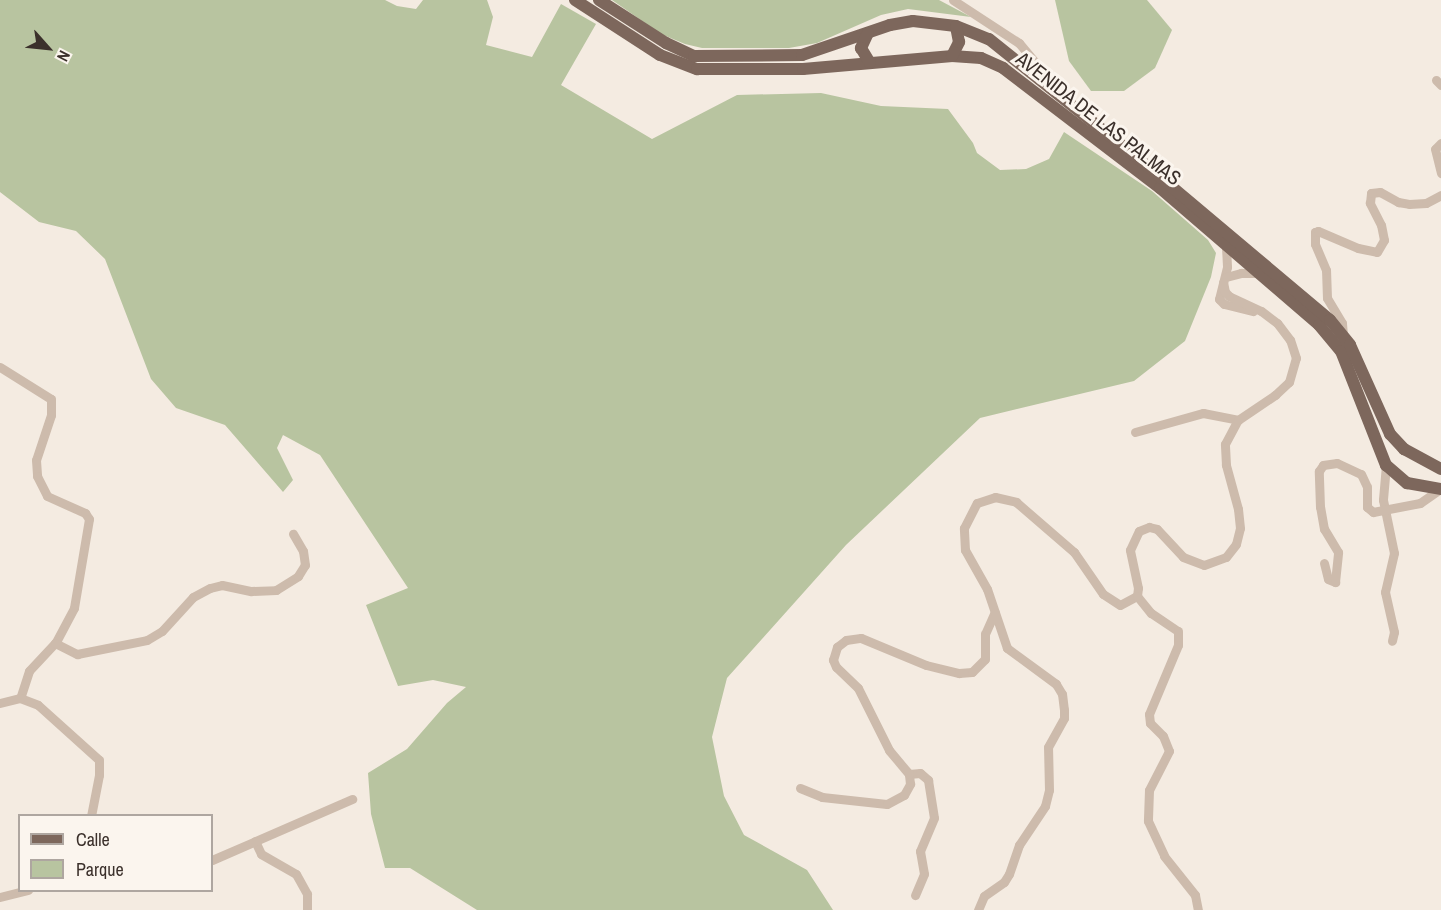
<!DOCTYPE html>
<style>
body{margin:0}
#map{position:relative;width:1441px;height:910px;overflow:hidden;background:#f4ebe1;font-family:"Archivo Narrow",sans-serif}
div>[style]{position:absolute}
.green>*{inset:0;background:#b8c4a0}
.minor>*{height:9px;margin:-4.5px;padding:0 4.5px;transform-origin:4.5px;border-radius:4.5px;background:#cdbbac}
.major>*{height:12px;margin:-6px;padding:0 6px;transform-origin:6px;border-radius:6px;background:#7d675c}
span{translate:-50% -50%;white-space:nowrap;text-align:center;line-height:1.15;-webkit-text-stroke:6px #fbf5ee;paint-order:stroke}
.street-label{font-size:20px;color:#3b302b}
.legend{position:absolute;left:18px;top:814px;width:195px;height:78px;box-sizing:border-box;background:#fbf5ee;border:2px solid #aea6a0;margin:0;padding:8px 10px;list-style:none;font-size:18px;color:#3b302b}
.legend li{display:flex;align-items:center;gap:12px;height:30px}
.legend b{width:30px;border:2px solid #aea6a0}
.north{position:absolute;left:18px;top:18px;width:60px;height:60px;-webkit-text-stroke:4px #fbf5ee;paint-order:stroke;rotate:117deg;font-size:16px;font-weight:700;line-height:24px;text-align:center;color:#3b302b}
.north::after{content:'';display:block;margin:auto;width:21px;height:27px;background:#3b302b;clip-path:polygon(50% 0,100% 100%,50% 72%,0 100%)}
</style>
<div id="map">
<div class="green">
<i style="clip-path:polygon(0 0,385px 0,397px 6px,416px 9px,423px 0,487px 0,493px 17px,486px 45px,532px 57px,561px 4px,596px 24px,561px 85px,652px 139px,737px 95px,821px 93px,881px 106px,948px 109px,973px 143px,977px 153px,1000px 170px,1026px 169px,1049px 159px,1064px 132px,1152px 191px,1208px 240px,1216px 253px,1211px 277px,1185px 341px,1134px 381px,980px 418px,846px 545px,727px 678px,712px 737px,724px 796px,744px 835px,807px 870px,833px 910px,477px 910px,410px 868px,385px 868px,371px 814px,368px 773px,407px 749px,447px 703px,466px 687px,433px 680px,398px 686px,366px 605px,408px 588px,320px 455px,283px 435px,277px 448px,293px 480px,283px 492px,225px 425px,176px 408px,151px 379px,105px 259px,76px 231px,39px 222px,0 192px)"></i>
<i style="clip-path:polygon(612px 0,939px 0,971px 17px,908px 9px,881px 15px,817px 43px,789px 48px,702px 48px,685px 44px,661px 34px)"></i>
<i style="clip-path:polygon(1055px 0,1147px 0,1172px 30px,1155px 68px,1124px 91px,1091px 91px,1069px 61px)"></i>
</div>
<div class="minor">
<i style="left:953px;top:0;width:79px;rotate:33.1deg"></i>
<i style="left:1019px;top:43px;width:25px;rotate:50deg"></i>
<i style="left:1035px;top:62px;width:19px;rotate:78deg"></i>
<i style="left:1436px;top:80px;width:7px;rotate:45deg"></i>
<i style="left:1441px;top:143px;width:8px;rotate:135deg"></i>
<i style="left:1435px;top:149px;width:25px;rotate:76deg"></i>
<i style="left:1226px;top:247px;width:20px;rotate:87deg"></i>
<i style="left:1227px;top:267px;width:33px;rotate:104deg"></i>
<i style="left:1219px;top:299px;width:7px;rotate:45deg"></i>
<i style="left:1224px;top:304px;width:30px;rotate:14deg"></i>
<i style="left:1226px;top:277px;width:16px;rotate:-15deg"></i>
<i style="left:1241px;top:273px;width:16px"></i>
<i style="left:1343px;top:335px;width:12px;rotate:-95deg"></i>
<i style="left:1342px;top:323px;width:29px;rotate:-121deg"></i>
<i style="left:1327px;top:298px;width:28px;rotate:-92deg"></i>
<i style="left:1326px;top:270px;width:28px;rotate:-113deg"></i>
<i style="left:1315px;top:244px;width:12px;rotate:-90deg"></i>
<i style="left:1315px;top:232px;width:3px;rotate:-18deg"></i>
<i style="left:1318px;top:231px;width:43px;rotate:23deg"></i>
<i style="left:1358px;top:248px;width:19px;rotate:12deg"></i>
<i style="left:1377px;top:252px;width:14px;rotate:-60deg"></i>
<i style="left:1384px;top:240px;width:15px;rotate:-101deg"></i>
<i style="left:1381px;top:225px;width:25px;rotate:-117deg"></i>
<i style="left:1370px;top:203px;width:10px;rotate:-84deg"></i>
<i style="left:1371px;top:193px;width:9px;rotate:-6deg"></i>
<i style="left:1380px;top:192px;width:21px;rotate:29deg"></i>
<i style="left:1398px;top:202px;width:11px;rotate:10deg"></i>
<i style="left:1409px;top:204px;width:17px;rotate:-3deg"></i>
<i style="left:1426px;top:203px;width:17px;rotate:-28deg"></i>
<i style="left:0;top:367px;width:60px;rotate:32.1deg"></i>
<i style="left:51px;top:399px;width:16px;rotate:90deg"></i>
<i style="left:51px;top:415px;width:47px;rotate:108.4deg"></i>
<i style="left:36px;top:460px;width:16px;rotate:86deg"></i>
<i style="left:37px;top:476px;width:22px;rotate:63deg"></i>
<i style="left:47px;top:496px;width:42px;rotate:24.1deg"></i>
<i style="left:85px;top:513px;width:7px;rotate:56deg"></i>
<i style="left:89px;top:519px;width:90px;rotate:99.6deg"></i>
<i style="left:74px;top:608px;width:40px;rotate:118deg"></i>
<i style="left:55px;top:643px;width:38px;rotate:133deg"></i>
<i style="left:29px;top:671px;width:28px;rotate:108deg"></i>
<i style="left:20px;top:698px;width:19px;rotate:21deg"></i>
<i style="left:38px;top:705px;width:82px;rotate:42deg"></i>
<i style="left:99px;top:760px;width:15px;rotate:90deg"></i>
<i style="left:99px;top:775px;width:42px;rotate:101deg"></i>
<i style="left:1135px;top:432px;width:71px;rotate:-15.6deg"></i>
<i style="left:1203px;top:413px;width:36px;rotate:11deg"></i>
<i style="left:1386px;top:465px;width:35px;rotate:95deg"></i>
<i style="left:1383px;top:500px;width:54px;rotate:78.3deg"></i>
<i style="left:1394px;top:553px;width:40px;rotate:103deg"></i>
<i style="left:1385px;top:592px;width:41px;rotate:77.3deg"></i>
<i style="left:1394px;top:632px;width:9px;rotate:103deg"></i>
<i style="left:1324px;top:563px;width:16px;rotate:76deg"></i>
<i style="left:1328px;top:579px;width:8px;rotate:23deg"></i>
<i style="left:1335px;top:582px;width:30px;rotate:-84deg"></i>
<i style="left:1338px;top:552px;width:27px;rotate:-121deg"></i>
<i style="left:1324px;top:529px;width:22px;rotate:-100deg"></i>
<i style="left:1320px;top:507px;width:36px;rotate:-92deg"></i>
<i style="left:1319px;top:471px;width:7px;rotate:-56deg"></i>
<i style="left:1323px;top:465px;width:14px;rotate:-8deg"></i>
<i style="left:1337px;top:463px;width:26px;rotate:25deg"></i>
<i style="left:1361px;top:474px;width:14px;rotate:65deg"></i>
<i style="left:1367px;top:487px;width:20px;rotate:90deg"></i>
<i style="left:1367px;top:507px;width:8px;rotate:40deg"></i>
<i style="left:1373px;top:512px;width:48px;rotate:-10.8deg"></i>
<i style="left:1420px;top:503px;width:24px;rotate:-35deg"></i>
<i style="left:1137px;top:596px;width:22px;rotate:51deg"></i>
<i style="left:1151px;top:613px;width:32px;rotate:34deg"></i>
<i style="left:1178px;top:631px;width:14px;rotate:90deg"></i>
<i style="left:1178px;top:645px;width:75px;rotate:112.8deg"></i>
<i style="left:1149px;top:714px;width:9px;rotate:84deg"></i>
<i style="left:1150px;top:723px;width:18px;rotate:45deg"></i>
<i style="left:1163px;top:736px;width:16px;rotate:68deg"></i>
<i style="left:1169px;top:751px;width:44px;rotate:117.1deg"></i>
<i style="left:1149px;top:790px;width:31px;rotate:92deg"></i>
<i style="left:1148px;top:821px;width:38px;rotate:65deg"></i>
<i style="left:1164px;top:856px;width:50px;rotate:51.5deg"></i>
<i style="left:1195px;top:895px;width:15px;rotate:79deg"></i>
<i style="left:55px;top:643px;width:25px;rotate:27deg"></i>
<i style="left:77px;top:654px;width:71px;rotate:-11.3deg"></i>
<i style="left:147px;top:640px;width:17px;rotate:-31deg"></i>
<i style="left:162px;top:631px;width:46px;rotate:-47.6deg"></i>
<i style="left:193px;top:597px;width:19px;rotate:-28deg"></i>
<i style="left:210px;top:588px;width:12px;rotate:-14deg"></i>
<i style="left:222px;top:585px;width:30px;rotate:12deg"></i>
<i style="left:251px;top:591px;width:25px;rotate:-2deg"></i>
<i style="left:276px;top:590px;width:26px;rotate:-32deg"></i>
<i style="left:298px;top:576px;width:13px;rotate:-58deg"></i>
<i style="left:305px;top:565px;width:14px;rotate:-98deg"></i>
<i style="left:303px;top:551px;width:20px;rotate:-120deg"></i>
<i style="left:0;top:703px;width:21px;rotate:-14deg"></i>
<i style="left:909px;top:774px;width:11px;rotate:-5deg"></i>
<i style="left:920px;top:773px;width:11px;rotate:41deg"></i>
<i style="left:928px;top:780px;width:38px;rotate:81deg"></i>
<i style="left:934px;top:818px;width:36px;rotate:113deg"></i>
<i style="left:920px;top:851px;width:23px;rotate:80deg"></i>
<i style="left:924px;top:874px;width:23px;rotate:113deg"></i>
<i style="left:800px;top:788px;width:24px;rotate:22deg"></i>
<i style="left:822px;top:797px;width:65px;rotate:6.1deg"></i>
<i style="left:887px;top:804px;width:19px;rotate:-28deg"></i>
<i style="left:904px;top:795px;width:13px;rotate:-61deg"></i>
<i style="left:910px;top:784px;width:10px;rotate:-96deg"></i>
<i style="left:909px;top:774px;width:31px;rotate:-130deg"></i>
<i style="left:889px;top:750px;width:69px;rotate:-116.6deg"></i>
<i style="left:858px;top:688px;width:30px;rotate:-136deg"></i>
<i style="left:836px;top:667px;width:8px;rotate:-113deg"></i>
<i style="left:833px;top:660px;width:14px;rotate:-73deg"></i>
<i style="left:837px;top:647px;width:11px;rotate:-38deg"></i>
<i style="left:846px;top:640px;width:15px;rotate:-8deg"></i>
<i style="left:861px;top:638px;width:70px;rotate:22.6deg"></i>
<i style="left:926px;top:665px;width:34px;rotate:14deg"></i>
<i style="left:959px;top:673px;width:13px;rotate:-4deg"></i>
<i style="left:972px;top:672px;width:18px;rotate:-45deg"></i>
<i style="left:985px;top:659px;width:25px;rotate:-90deg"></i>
<i style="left:985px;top:634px;width:24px;rotate:-66deg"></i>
<i style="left:255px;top:841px;width:14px;rotate:65deg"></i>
<i style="left:261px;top:854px;width:40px;rotate:29.7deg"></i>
<i style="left:296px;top:874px;width:23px;rotate:61deg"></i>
<i style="left:307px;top:894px;width:16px;rotate:90deg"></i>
<i style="left:212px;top:860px;width:153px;rotate:-23.5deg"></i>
<i style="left:0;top:897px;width:29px;rotate:-14deg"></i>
<i style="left:978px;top:910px;width:15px;rotate:-67deg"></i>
<i style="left:984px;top:896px;width:24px;rotate:-35deg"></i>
<i style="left:1004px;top:882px;width:9px;rotate:-58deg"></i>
<i style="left:1009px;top:874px;width:31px;rotate:-71deg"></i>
<i style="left:1019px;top:845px;width:47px;rotate:-56.3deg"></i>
<i style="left:1045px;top:806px;width:16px;rotate:-76deg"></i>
<i style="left:1049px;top:790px;width:43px;rotate:-91.3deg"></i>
<i style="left:1048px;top:747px;width:33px;rotate:-61deg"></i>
<i style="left:1064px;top:718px;width:8px;rotate:-90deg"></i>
<i style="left:1064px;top:710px;width:16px;rotate:-97deg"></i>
<i style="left:1062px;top:694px;width:12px;rotate:-121deg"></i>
<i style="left:1056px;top:684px;width:61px;rotate:-143.7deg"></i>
<i style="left:1007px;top:648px;width:62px;rotate:-108.7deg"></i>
<i style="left:987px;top:589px;width:45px;rotate:-119.4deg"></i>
<i style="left:965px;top:550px;width:22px;rotate:-93deg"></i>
<i style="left:964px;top:528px;width:28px;rotate:-63deg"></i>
<i style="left:977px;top:503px;width:19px;rotate:-18deg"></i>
<i style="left:995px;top:497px;width:22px;rotate:13deg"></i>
<i style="left:1016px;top:502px;width:77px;rotate:40.8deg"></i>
<i style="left:1074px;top:552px;width:51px;rotate:55.4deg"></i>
<i style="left:1103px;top:594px;width:20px;rotate:33deg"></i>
<i style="left:1120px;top:605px;width:19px;rotate:-28deg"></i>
<i style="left:1137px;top:596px;width:8px;rotate:-83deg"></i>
<i style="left:1138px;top:588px;width:39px;rotate:-102deg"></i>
<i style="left:1130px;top:550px;width:21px;rotate:-65deg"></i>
<i style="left:1139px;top:531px;width:11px;rotate:-22deg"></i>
<i style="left:1149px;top:527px;width:8px;rotate:14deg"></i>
<i style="left:1157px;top:529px;width:38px;rotate:47deg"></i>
<i style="left:1183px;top:557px;width:22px;rotate:21deg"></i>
<i style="left:1204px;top:565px;width:23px;rotate:-20deg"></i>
<i style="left:1226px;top:557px;width:16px;rotate:-52deg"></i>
<i style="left:1236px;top:544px;width:16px;rotate:-76deg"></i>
<i style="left:1240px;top:528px;width:19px;rotate:-96deg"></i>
<i style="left:1238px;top:509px;width:46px;rotate:-105.3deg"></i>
<i style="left:1226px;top:465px;width:21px;rotate:-93deg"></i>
<i style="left:1225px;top:444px;width:27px;rotate:-62deg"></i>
<i style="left:1238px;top:420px;width:45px;rotate:-34deg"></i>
<i style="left:1275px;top:395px;width:19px;rotate:-43deg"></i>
<i style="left:1289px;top:382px;width:25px;rotate:-74deg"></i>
<i style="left:1296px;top:358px;width:19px;rotate:-108deg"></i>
<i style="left:1290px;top:340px;width:21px;rotate:-127deg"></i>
<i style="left:1277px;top:323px;width:20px;rotate:-143deg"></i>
<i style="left:1261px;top:311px;width:35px;rotate:-155deg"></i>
<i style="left:1229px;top:296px;width:6px;rotate:-135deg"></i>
<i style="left:1225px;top:292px;width:10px;rotate:-101deg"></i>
</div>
<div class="major">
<i style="left:575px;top:0;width:101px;rotate:32.9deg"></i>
<i style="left:660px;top:55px;width:40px;rotate:21deg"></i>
<i style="left:697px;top:69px;width:106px"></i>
<i style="left:803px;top:69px;width:150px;rotate:-5deg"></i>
<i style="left:952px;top:56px;width:29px;rotate:4deg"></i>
<i style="left:981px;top:58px;width:24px;rotate:24deg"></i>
<i style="left:1003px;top:68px;width:198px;rotate:37.4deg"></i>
<i style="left:1160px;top:188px;width:210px;rotate:40.7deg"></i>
<i style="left:1319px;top:325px;width:34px;rotate:50deg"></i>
<i style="left:1341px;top:351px;width:123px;rotate:68.5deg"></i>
<i style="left:1386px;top:465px;width:28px;rotate:41deg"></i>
<i style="left:1407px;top:483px;width:35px;rotate:10deg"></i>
<i style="left:599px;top:0;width:80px;rotate:32.7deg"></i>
<i style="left:666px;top:43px;width:31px;rotate:25deg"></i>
<i style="left:694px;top:56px;width:108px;rotate:-0.5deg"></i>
<i style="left:802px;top:55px;width:93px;rotate:-18.8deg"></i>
<i style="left:890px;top:25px;width:23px;rotate:-10deg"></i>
<i style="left:913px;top:21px;width:43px;rotate:6.6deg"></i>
<i style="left:956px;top:26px;width:35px;rotate:22deg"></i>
<i style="left:989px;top:39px;width:186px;rotate:38.7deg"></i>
<i style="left:1134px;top:155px;width:256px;rotate:40.1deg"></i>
<i style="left:1330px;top:320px;width:32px;rotate:51deg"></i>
<i style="left:1350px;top:345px;width:98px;rotate:65.8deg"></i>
<i style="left:1390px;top:434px;width:21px;rotate:47deg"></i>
<i style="left:1404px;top:449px;width:42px;rotate:28.4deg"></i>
<i style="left:868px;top:33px;width:17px;rotate:115deg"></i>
<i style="left:861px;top:48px;width:17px;rotate:59deg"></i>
<i style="left:952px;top:56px;width:16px;rotate:-63deg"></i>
<i style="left:959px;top:42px;width:16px;rotate:-101deg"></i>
</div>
<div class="street-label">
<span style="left:1099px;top:118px;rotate:38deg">AVENIDA DE LAS PALMAS</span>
</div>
<ul class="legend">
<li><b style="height:8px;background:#7d675c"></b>Calle</li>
<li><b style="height:16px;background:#b8c4a0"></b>Parque</li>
</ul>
<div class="north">N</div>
</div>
